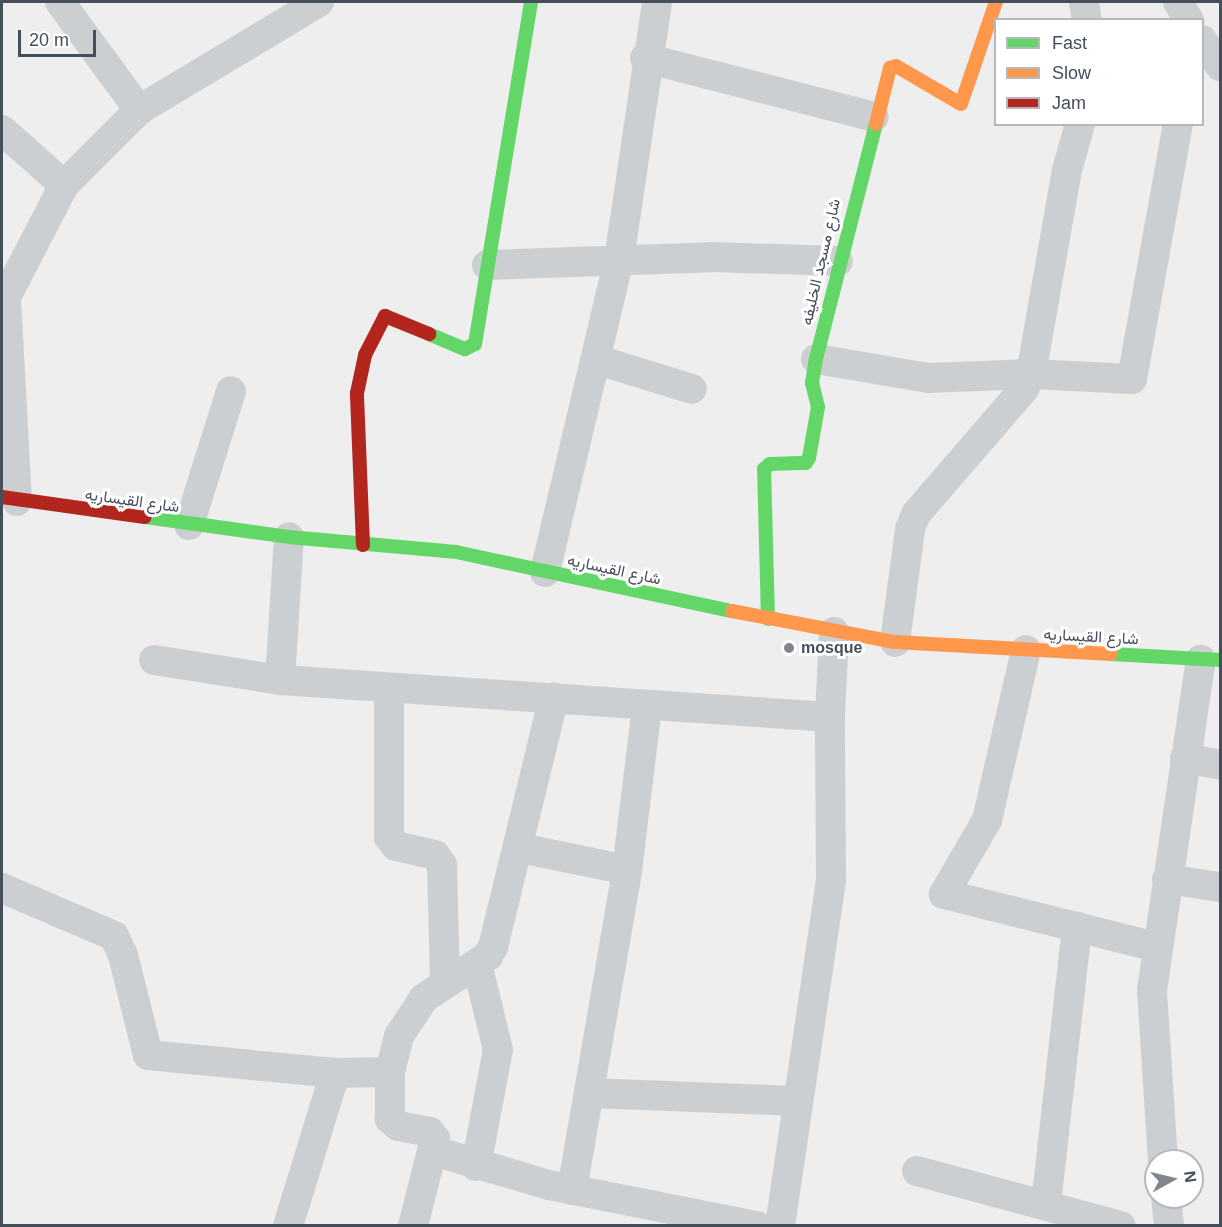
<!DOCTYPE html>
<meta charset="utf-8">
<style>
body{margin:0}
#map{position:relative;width:1222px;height:1227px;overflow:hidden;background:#efeeee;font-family:Arial,Vazirmatn,sans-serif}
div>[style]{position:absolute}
.street>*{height:30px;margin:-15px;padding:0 15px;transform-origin:15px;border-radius:15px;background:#cccfd2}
.fast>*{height:14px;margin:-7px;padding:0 7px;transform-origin:7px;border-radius:7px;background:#63d668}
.slow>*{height:14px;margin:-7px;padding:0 7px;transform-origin:7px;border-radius:7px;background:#ff974d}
.jam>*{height:14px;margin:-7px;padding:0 7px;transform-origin:7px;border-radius:7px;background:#b3261e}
.dots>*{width:16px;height:16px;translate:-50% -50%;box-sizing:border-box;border:3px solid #fff;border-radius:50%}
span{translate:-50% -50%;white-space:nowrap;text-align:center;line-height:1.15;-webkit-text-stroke:6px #fff;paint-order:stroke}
.street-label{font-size:16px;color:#454e5b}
.poi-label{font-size:16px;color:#454e5b;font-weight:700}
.left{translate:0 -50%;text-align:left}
.frame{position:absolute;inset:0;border:3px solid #454e5b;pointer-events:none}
.legend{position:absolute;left:994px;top:18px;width:210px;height:108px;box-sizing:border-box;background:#fff;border:2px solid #b5b8bd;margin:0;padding:8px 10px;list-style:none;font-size:18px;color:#454e5b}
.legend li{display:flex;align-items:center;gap:12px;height:30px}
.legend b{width:30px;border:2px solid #b5b8bd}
.north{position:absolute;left:1144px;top:1149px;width:60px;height:60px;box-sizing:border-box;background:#fff;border:2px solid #b5b8bd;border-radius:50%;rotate:82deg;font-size:16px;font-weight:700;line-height:24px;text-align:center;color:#454e5b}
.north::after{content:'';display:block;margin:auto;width:21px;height:27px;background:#80868e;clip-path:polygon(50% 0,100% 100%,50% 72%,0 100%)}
.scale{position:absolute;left:18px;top:30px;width:78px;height:27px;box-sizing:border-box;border:3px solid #454e5b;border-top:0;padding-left:8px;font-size:18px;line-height:21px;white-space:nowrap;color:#454e5b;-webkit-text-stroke:4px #fff;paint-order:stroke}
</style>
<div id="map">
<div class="street">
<i style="left:60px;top:2px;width:134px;rotate:53.8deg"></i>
<i style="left:1084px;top:2px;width:18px;rotate:81deg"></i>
<i style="left:1178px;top:2px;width:21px;rotate:59deg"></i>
<i style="left:1202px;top:40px;width:32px;rotate:55deg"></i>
<i style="left:645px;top:58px;width:236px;rotate:14.4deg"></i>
<i style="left:2px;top:130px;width:83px;rotate:41.6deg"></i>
<i style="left:487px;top:265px;width:225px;rotate:-2deg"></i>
<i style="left:712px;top:257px;width:126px;rotate:1.8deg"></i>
<i style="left:816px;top:359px;width:114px;rotate:9.6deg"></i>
<i style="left:928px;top:378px;width:103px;rotate:-2.2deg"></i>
<i style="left:1031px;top:374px;width:101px;rotate:2.8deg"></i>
<i style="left:1132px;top:379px;width:259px;rotate:-79.8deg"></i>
<i style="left:598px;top:360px;width:98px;rotate:17.1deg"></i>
<i style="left:17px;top:501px;width:204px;rotate:-93.1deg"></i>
<i style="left:6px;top:297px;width:126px;rotate:-62.6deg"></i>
<i style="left:64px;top:185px;width:106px;rotate:-45deg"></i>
<i style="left:139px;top:110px;width:210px;rotate:-31deg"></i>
<i style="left:189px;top:525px;width:140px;rotate:-72.6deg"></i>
<i style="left:545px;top:572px;width:321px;rotate:-76.7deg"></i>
<i style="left:619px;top:260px;width:261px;rotate:-81.6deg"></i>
<i style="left:895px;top:642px;width:114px;rotate:-82.4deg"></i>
<i style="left:910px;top:529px;width:16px;rotate:-68deg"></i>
<i style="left:916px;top:514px;width:165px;rotate:-49.2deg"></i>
<i style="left:1024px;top:389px;width:17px;rotate:-65deg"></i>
<i style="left:1031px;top:374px;width:207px;rotate:-80deg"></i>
<i style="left:1067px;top:170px;width:48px;rotate:-74.2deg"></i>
<i style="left:1026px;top:650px;width:174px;rotate:102.9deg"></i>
<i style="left:987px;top:820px;width:86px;rotate:120.2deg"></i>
<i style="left:944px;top:894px;width:219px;rotate:14deg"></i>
<i style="left:154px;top:660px;width:128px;rotate:9deg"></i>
<i style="left:280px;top:680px;width:551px;rotate:3.85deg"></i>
<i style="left:830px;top:717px;width:85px;rotate:-87.3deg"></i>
<i style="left:280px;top:680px;width:143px;rotate:-86.4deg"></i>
<i style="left:389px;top:689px;width:148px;rotate:90deg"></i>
<i style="left:389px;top:837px;width:11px;rotate:52deg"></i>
<i style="left:396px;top:846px;width:40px;rotate:13deg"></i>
<i style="left:435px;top:855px;width:12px;rotate:55deg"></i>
<i style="left:442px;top:865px;width:115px;rotate:88.5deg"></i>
<i style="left:1185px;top:758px;width:36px;rotate:11deg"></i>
<i style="left:520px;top:848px;width:109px;rotate:11.6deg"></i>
<i style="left:1167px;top:879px;width:54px;rotate:8.6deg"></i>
<i style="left:2px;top:888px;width:122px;rotate:23.2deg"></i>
<i style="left:114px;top:936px;width:21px;rotate:65deg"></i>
<i style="left:123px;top:955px;width:103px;rotate:76deg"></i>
<i style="left:148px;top:1055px;width:188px;rotate:5.5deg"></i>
<i style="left:335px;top:1073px;width:55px;rotate:-1deg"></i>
<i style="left:590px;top:1093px;width:206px;rotate:2.2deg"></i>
<i style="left:434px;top:1151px;width:120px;rotate:16.5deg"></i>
<i style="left:549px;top:1185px;width:212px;rotate:11.2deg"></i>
<i style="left:1163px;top:1161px;width:171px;rotate:-93.7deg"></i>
<i style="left:1152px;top:990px;width:334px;rotate:-81.6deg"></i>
<i style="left:476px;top:1166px;width:118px;rotate:-79.3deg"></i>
<i style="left:498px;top:1050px;width:89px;rotate:-103.7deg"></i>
<i style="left:917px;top:1171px;width:211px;rotate:15.1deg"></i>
<i style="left:572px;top:1190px;width:325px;rotate:-80.2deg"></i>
<i style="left:627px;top:870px;width:165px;rotate:-83deg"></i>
<i style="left:1166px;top:1197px;width:29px;rotate:84deg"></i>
<i style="left:1046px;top:1204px;width:279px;rotate:-83.6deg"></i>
<i style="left:288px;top:1226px;width:160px;rotate:-72.9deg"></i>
<i style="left:413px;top:1226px;width:90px;rotate:-75.8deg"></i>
<i style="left:435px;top:1139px;width:9px;rotate:-126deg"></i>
<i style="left:430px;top:1132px;width:33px;rotate:-169deg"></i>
<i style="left:398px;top:1126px;width:11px;rotate:-139deg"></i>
<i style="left:390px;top:1119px;width:47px;rotate:-90deg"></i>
<i style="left:390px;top:1072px;width:37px;rotate:-76deg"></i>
<i style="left:399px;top:1036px;width:45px;rotate:-56.7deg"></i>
<i style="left:424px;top:998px;width:77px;rotate:-33.3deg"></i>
<i style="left:488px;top:956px;width:10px;rotate:-61deg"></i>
<i style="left:493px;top:947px;width:257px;rotate:-76.3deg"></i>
<i style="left:780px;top:1226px;width:350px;rotate:-81.6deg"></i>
<i style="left:831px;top:880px;width:163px;rotate:-90.4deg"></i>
</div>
<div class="fast">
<i style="left:429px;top:334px;width:39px;rotate:23deg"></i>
<i style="left:465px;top:349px;width:11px;rotate:-27deg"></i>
<i style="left:475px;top:344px;width:347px;rotate:-80.7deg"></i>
<i style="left:145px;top:517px;width:145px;rotate:7.9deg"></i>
<i style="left:289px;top:537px;width:168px;rotate:5.1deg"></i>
<i style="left:456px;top:552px;width:282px;rotate:12.1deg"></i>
<i style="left:768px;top:619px;width:150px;rotate:-91.5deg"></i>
<i style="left:764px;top:469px;width:8px;rotate:-40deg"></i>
<i style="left:770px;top:464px;width:36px;rotate:-2deg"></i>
<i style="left:806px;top:463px;width:6px;rotate:-59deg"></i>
<i style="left:809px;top:458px;width:52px;rotate:-80deg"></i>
<i style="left:818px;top:407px;width:25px;rotate:-104deg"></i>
<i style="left:812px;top:383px;width:24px;rotate:-81deg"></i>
<i style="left:816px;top:359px;width:243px;rotate:-75.7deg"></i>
<i style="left:1111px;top:654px;width:109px;rotate:3.2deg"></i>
</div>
<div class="slow">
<i style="left:876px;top:124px;width:58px;rotate:-76deg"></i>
<i style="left:890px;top:68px;width:6px;rotate:-18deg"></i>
<i style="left:896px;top:66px;width:75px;rotate:30.3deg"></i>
<i style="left:961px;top:104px;width:108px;rotate:-71.1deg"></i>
<i style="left:732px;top:611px;width:166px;rotate:10.8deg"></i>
<i style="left:895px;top:642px;width:216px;rotate:3.2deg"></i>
</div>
<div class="jam">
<i style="left:2px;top:497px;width:144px;rotate:8deg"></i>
<i style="left:363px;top:545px;width:152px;rotate:-92.3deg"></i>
<i style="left:357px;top:393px;width:39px;rotate:-78deg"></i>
<i style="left:365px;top:355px;width:44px;rotate:-62.9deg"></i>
<i style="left:385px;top:316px;width:48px;rotate:22.2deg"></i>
</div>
<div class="dots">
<i style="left:789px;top:648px;background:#80868e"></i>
</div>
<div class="street-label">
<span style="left:821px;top:262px;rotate:-77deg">شارع مسجد الخليفه</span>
<span style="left:132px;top:501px;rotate:8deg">شارع القيساريه</span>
<span style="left:614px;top:570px;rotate:12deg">شارع القيساريه</span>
<span style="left:1091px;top:637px;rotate:3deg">شارع القيساريه</span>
</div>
<div class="poi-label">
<span class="left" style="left:801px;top:648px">mosque</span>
</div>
<div class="frame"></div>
<ul class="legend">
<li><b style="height:8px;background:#63d668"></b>Fast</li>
<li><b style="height:8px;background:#ff974d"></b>Slow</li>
<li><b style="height:8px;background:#b3261e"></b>Jam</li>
</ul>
<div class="north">N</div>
<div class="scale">20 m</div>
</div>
